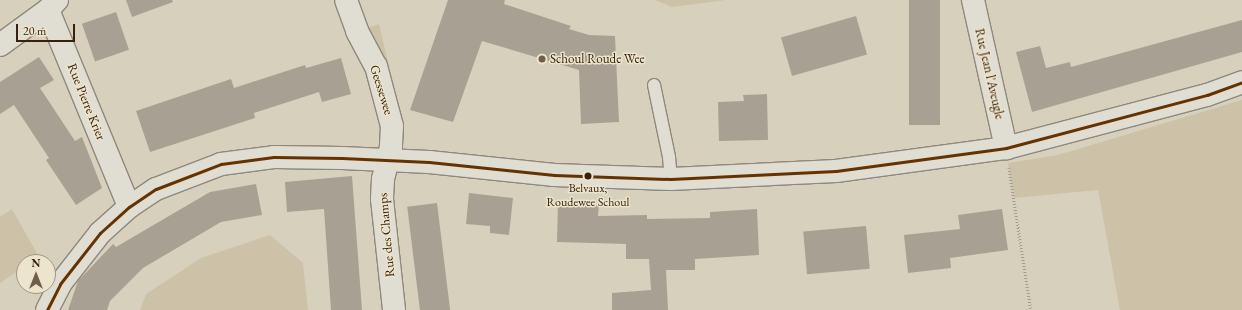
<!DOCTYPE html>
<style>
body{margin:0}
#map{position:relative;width:1242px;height:310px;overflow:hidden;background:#d7d0bd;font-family:"EB Garamond",serif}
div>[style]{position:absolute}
.green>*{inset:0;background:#cdc2a8}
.building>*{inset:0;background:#a8a193;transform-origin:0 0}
.path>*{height:2.5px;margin-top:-1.25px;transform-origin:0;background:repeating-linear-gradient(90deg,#a19c93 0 1px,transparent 0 3px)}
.roads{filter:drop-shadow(1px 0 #8f887b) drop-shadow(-1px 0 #8f887b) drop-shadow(0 1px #8f887b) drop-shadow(0 -1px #8f887b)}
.lane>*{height:12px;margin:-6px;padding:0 6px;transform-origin:6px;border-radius:6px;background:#e0ddd3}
.street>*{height:22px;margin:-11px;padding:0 11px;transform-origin:11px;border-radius:11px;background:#e0ddd3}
.bus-1>*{height:3px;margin:-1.5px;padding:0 1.5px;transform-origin:1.5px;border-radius:1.5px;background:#630}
.dots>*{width:11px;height:11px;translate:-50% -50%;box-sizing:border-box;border:2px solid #ece4cd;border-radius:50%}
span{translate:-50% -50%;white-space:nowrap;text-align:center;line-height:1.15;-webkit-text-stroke:3px #ece4cd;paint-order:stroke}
.bus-label{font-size:12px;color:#39200c}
.poi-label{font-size:13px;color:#39200c}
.left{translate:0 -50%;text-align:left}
.street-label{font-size:13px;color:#39200c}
.north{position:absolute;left:16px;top:254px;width:40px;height:40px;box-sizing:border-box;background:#ece4cd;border:1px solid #a49680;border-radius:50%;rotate:0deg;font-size:11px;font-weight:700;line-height:16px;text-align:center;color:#39200c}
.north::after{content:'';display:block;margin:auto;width:14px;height:18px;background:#705e4a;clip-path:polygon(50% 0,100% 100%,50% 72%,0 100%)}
.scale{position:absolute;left:16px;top:24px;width:59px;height:18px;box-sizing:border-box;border:2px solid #39200c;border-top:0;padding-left:5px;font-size:12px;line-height:14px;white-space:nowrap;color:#39200c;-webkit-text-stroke:3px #ece4cd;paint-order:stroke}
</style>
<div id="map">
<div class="green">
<i style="clip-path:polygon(655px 0,726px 0,672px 7px)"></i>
<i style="clip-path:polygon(379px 24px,398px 104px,395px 105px,365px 29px)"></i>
<i style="clip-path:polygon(1242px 100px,1242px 310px,1120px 310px,1098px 190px,1014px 198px,1008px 163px,1058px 155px)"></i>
<i style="clip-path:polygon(12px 209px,39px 257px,32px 262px,24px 262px,24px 267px,0 283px,0 217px)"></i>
<i style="clip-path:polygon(270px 235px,303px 263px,308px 310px,140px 310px,146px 294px,201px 258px)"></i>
</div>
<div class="building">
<i style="clip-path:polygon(126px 0,172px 0,173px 2px,132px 17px)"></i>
<i style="clip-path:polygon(448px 0,505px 0,504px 4px,571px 26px,569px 29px,589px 35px,615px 36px,619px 122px,581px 124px,579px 70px,482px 41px,453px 122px,410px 110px)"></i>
<i style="left:909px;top:0;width:31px;height:125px"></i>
<i style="left:116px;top:12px;width:40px;height:36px;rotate:71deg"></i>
<i style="left:856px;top:16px;width:40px;height:78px;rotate:74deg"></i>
<i style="clip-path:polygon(1242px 20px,1242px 52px,1032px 112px,1016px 52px,1040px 46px,1046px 68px,1070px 62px,1071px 67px)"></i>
<i style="clip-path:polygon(39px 57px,54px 80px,40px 88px,75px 141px,82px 137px,102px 188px,76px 205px,46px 160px,49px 158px,14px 105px,0 114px,0 82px)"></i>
<i style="clip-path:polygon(341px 58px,351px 94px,322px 102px,319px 92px,254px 113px,255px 118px,150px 152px,136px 111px,231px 79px,234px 88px,305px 65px,306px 68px)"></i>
<i style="clip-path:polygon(767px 94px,768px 140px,719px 141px,718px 102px,744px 101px,743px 95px)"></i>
<i style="clip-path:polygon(352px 176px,362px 310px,331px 310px,324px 209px,287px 212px,285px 182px)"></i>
<i style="clip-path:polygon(256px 184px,262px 215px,221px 222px,143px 268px,110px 301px,107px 310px,68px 310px,78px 281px,113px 244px,116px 247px,210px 192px)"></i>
<i style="clip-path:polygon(469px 193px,513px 198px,509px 235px,490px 233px,490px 226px,466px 224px)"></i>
<i style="left:437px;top:203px;width:108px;height:30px;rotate:83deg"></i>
<i style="clip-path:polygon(558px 203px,599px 205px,598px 216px,647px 215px,647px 219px,710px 218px,710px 212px,757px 209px,759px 255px,695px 259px,695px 270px,666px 270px,668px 310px,612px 310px,612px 293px,651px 290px,649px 259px,626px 259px,626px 244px,557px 242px)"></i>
<i style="clip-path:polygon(1002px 209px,1008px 250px,950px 258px,951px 268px,908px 273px,904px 235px,960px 229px,958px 215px)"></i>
<i style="left:866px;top:226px;width:43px;height:63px;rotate:85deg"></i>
</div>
<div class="path">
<i style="left:1009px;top:168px;width:144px;rotate:81.2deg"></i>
</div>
<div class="roads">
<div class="lane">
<i style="left:654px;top:85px;width:74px;rotate:78.2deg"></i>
<i style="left:669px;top:157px;width:22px;rotate:85deg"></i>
</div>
<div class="street">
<i style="left:57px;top:0;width:13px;rotate:132deg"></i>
<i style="left:48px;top:10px;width:213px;rotate:67.6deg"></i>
<i style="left:346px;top:0;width:33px;rotate:70deg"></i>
<i style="left:357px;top:31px;width:40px;rotate:62deg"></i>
<i style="left:376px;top:66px;width:62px;rotate:75.1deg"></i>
<i style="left:392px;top:126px;width:21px;rotate:93deg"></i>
<i style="left:391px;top:147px;width:33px;rotate:104deg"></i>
<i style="left:383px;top:179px;width:20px;rotate:93deg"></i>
<i style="left:382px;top:199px;width:112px;rotate:83.8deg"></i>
<i style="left:973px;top:0;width:152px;rotate:77.4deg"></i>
<i style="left:0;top:45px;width:59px;rotate:-36.1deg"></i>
<i style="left:47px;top:310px;width:29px;rotate:-63deg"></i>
<i style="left:60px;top:284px;width:65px;rotate:-51.9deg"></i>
<i style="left:100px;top:233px;width:39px;rotate:-42deg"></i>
<i style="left:129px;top:207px;width:32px;rotate:-34deg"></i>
<i style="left:156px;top:189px;width:70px;rotate:-21deg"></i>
<i style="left:221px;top:164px;width:53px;rotate:-7.5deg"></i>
<i style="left:274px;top:157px;width:68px;rotate:0.8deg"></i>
<i style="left:342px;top:158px;width:87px;rotate:2.6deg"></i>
<i style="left:429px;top:162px;width:126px;rotate:5.9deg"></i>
<i style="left:554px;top:175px;width:117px;rotate:2deg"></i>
<i style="left:671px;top:179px;width:165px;rotate:-2.8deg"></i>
<i style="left:836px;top:171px;width:172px;rotate:-7.7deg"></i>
<i style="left:1006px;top:148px;width:208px;rotate:-14.8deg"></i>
<i style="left:1207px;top:95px;width:37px;rotate:-20deg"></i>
</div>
</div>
<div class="bus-1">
<i style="left:47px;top:310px;width:29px;rotate:-63deg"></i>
<i style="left:60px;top:284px;width:65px;rotate:-51.9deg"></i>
<i style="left:100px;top:233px;width:39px;rotate:-42deg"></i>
<i style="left:129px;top:207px;width:32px;rotate:-34deg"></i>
<i style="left:156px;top:189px;width:70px;rotate:-21deg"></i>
<i style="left:221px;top:164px;width:53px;rotate:-7.5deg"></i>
<i style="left:274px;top:157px;width:68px;rotate:0.8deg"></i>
<i style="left:342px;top:158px;width:87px;rotate:2.6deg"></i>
<i style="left:429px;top:162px;width:126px;rotate:5.9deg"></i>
<i style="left:554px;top:175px;width:117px;rotate:2deg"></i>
<i style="left:671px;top:179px;width:165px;rotate:-2.8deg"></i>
<i style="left:836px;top:171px;width:172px;rotate:-7.7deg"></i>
<i style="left:1006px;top:148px;width:208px;rotate:-14.8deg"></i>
<i style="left:1207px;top:95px;width:37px;rotate:-20deg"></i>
</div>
<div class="dots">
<i style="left:542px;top:59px;background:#705e4a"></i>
<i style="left:588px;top:176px;background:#39200c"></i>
</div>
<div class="bus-label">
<span style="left:588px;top:196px">Belvaux,<br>Roudewee Schoul</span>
</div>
<div class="poi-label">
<span class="left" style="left:550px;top:59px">Schoul Roude Wee</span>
</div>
<div class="street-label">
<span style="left:989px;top:74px;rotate:77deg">Rue Jean l'Aveugle</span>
<span style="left:381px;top:90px;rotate:73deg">Geessewee</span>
<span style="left:86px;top:102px;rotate:68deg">Rue Pierre Krier</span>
<span style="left:387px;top:235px;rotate:-95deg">Rue des Champs</span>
</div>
<div class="north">N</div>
<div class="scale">20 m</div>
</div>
